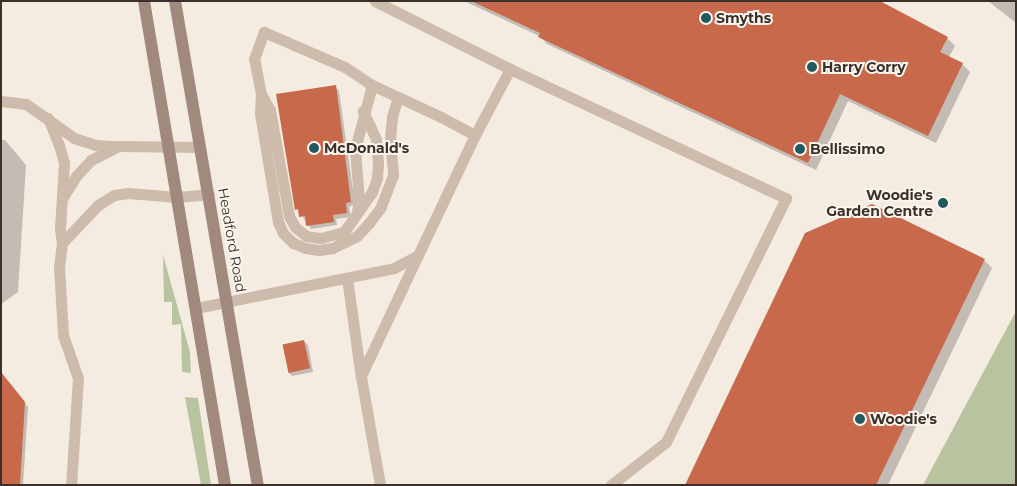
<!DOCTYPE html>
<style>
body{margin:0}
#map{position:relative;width:1017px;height:486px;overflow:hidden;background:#f4ebe1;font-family:Montserrat,sans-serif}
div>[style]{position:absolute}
.green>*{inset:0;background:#b8c4a0}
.shadow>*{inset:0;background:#0003}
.building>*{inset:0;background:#c8694b;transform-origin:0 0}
.service>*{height:11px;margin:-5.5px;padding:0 5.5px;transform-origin:5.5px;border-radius:5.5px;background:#cdbbac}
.secondary>*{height:12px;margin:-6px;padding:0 6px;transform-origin:6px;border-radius:6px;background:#a18a7d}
.dots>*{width:14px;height:14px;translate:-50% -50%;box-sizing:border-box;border:2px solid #fbf5ee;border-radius:50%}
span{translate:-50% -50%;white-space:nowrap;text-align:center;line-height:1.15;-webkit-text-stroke:4px #fbf5ee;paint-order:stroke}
.poi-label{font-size:14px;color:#3b302b;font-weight:700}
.left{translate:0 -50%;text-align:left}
.right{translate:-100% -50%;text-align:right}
.street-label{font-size:14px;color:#3b302b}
.frame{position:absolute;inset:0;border:2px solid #3b302b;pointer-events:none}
</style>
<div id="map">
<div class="green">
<i style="clip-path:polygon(163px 255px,190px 352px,191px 373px,182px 372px,181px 324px,172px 325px,172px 302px,164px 302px)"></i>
<i style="clip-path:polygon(1016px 311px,1016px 485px,923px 485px)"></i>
<i style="clip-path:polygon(185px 397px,198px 398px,211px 485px,201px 485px)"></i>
</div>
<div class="shadow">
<i style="clip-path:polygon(464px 1px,877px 1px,947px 38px,955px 46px,949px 57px,962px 64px,970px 72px,936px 143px,848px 101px,816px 170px,547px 44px,539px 36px)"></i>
<i style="clip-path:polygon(988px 1px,1016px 1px,1016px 23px)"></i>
<i style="clip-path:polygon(335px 87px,339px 91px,355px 204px,349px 207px,351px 217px,336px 219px,337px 225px,311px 229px,297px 209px)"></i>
<i style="clip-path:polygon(1px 140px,5px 140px,26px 165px,18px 292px,1px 304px)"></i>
<i style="clip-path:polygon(984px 260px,992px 268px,888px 485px,687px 485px)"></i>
<i style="clip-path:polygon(304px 341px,308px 345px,313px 372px,292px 376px,288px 372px)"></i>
<i style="clip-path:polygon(11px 385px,28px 407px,23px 485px,1px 485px)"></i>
</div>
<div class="building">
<i style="clip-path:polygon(471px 1px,880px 1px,948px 37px,940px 52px,963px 63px,928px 136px,840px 94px,808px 163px,538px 37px,540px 33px)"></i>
<i style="clip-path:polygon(336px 85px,351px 202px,346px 203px,347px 213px,333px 215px,334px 222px,306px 226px,305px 216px,299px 217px,298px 209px,295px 210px,276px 94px)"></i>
<i style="clip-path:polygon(872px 204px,985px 259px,876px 485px,685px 485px,805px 233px)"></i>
<i style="left:304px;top:340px;width:29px;height:22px;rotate:78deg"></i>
<i style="clip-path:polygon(1px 372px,25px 402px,20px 485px,1px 485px)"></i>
</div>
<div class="service">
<i style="left:375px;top:1px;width:151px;rotate:26.7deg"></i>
<i style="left:510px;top:69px;width:305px;rotate:25.1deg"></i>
<i style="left:786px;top:198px;width:272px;rotate:116.2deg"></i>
<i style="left:666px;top:442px;width:70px;rotate:142deg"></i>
<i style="left:261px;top:94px;width:18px;rotate:61deg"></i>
<i style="left:270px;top:110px;width:108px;rotate:79.8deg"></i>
<i style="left:289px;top:216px;width:13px;rotate:61deg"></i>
<i style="left:295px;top:227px;width:14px;rotate:39deg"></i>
<i style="left:306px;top:236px;width:15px;rotate:8deg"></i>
<i style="left:321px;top:238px;width:24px;rotate:-15deg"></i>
<i style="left:344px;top:232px;width:49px;rotate:-55deg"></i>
<i style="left:372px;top:192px;width:15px;rotate:-70deg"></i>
<i style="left:377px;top:178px;width:15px;rotate:-86deg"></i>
<i style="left:378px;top:163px;width:24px;rotate:-95deg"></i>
<i style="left:376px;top:139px;width:31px;rotate:-115deg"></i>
<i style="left:398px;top:97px;width:21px;rotate:107deg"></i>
<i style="left:392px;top:117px;width:22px;rotate:95deg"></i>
<i style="left:390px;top:139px;width:36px;rotate:85deg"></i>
<i style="left:393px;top:175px;width:34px;rotate:111deg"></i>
<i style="left:381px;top:207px;width:20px;rotate:127deg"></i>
<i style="left:369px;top:223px;width:18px;rotate:133deg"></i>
<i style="left:357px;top:236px;width:28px;rotate:154deg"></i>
<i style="left:332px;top:248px;width:13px;rotate:171deg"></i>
<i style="left:319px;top:250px;width:14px;rotate:-172deg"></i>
<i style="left:305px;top:248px;width:13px;rotate:-157deg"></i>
<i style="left:293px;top:243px;width:14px;rotate:-135deg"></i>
<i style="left:283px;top:233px;width:12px;rotate:-114deg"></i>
<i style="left:278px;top:222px;width:110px;rotate:-99.4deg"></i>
<i style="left:260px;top:113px;width:19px;rotate:-87deg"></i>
<i style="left:261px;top:94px;width:36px;rotate:-101deg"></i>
<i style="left:254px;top:59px;width:29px;rotate:-70deg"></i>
<i style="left:264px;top:32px;width:88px;rotate:23.4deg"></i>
<i style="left:345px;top:67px;width:32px;rotate:34deg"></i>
<i style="left:372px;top:85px;width:29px;rotate:25deg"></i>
<i style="left:398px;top:97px;width:47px;rotate:24.9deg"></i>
<i style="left:441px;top:117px;width:38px;rotate:28deg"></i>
<i style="left:1px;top:101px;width:25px;rotate:7deg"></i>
<i style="left:26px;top:104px;width:59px;rotate:35.3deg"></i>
<i style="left:74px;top:138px;width:22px;rotate:18deg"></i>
<i style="left:95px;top:145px;width:22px;rotate:3deg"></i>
<i style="left:48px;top:118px;width:29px;rotate:68deg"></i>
<i style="left:59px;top:145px;width:19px;rotate:74deg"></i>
<i style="left:64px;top:163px;width:66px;rotate:93.5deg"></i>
<i style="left:60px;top:229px;width:14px;rotate:82deg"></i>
<i style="left:62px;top:243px;width:24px;rotate:97deg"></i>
<i style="left:59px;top:267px;width:68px;rotate:86.6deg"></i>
<i style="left:63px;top:335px;width:46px;rotate:70.8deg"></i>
<i style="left:78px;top:378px;width:107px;rotate:93.7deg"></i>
<i style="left:63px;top:197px;width:25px;rotate:-58deg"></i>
<i style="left:76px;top:176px;width:22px;rotate:-47deg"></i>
<i style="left:91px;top:160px;width:31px;rotate:-27deg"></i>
<i style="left:119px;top:146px;width:81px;rotate:0.7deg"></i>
<i style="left:357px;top:212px;width:12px;rotate:-81deg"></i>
<i style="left:359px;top:200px;width:51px;rotate:-94.5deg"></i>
<i style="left:355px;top:149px;width:66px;rotate:-75.1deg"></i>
<i style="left:62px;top:243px;width:52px;rotate:-46.5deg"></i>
<i style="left:98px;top:205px;width:19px;rotate:-32deg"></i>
<i style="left:114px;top:195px;width:14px;rotate:-8deg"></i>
<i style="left:128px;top:193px;width:49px;rotate:4.7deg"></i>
<i style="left:177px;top:197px;width:32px;rotate:-5deg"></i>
<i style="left:347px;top:278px;width:100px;rotate:82deg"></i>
<i style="left:361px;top:377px;width:110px;rotate:80deg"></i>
<i style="left:196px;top:308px;width:202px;rotate:-11.4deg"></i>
<i style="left:394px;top:268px;width:27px;rotate:-28deg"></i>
<i style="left:418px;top:255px;width:133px;rotate:-64.6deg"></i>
<i style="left:475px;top:135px;width:75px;rotate:-62.1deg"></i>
<i style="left:361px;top:376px;width:134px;rotate:-64.8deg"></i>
</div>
<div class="secondary">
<i style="left:144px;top:1px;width:491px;rotate:80.5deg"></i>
<i style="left:175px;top:1px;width:491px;rotate:80.3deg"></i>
</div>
<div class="dots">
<i style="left:706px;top:18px;background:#1f5a5e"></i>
<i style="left:812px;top:67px;background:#1f5a5e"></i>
<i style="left:314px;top:148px;background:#1f5a5e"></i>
<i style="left:800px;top:149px;background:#1f5a5e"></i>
<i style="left:943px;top:203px;background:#1f5a5e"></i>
<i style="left:860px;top:419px;background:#1f5a5e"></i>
</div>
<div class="poi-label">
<span class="left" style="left:716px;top:18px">Smyths</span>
<span class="left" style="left:822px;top:67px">Harry Corry</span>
<span class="left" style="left:324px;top:148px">McDonald's</span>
<span class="left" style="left:810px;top:149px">Bellissimo</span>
<span class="right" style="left:933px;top:203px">Woodie's<br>Garden Centre</span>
<span class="left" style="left:870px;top:419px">Woodie's</span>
</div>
<div class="street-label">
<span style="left:232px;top:240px;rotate:80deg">Headford Road</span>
</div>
<div class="frame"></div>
</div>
